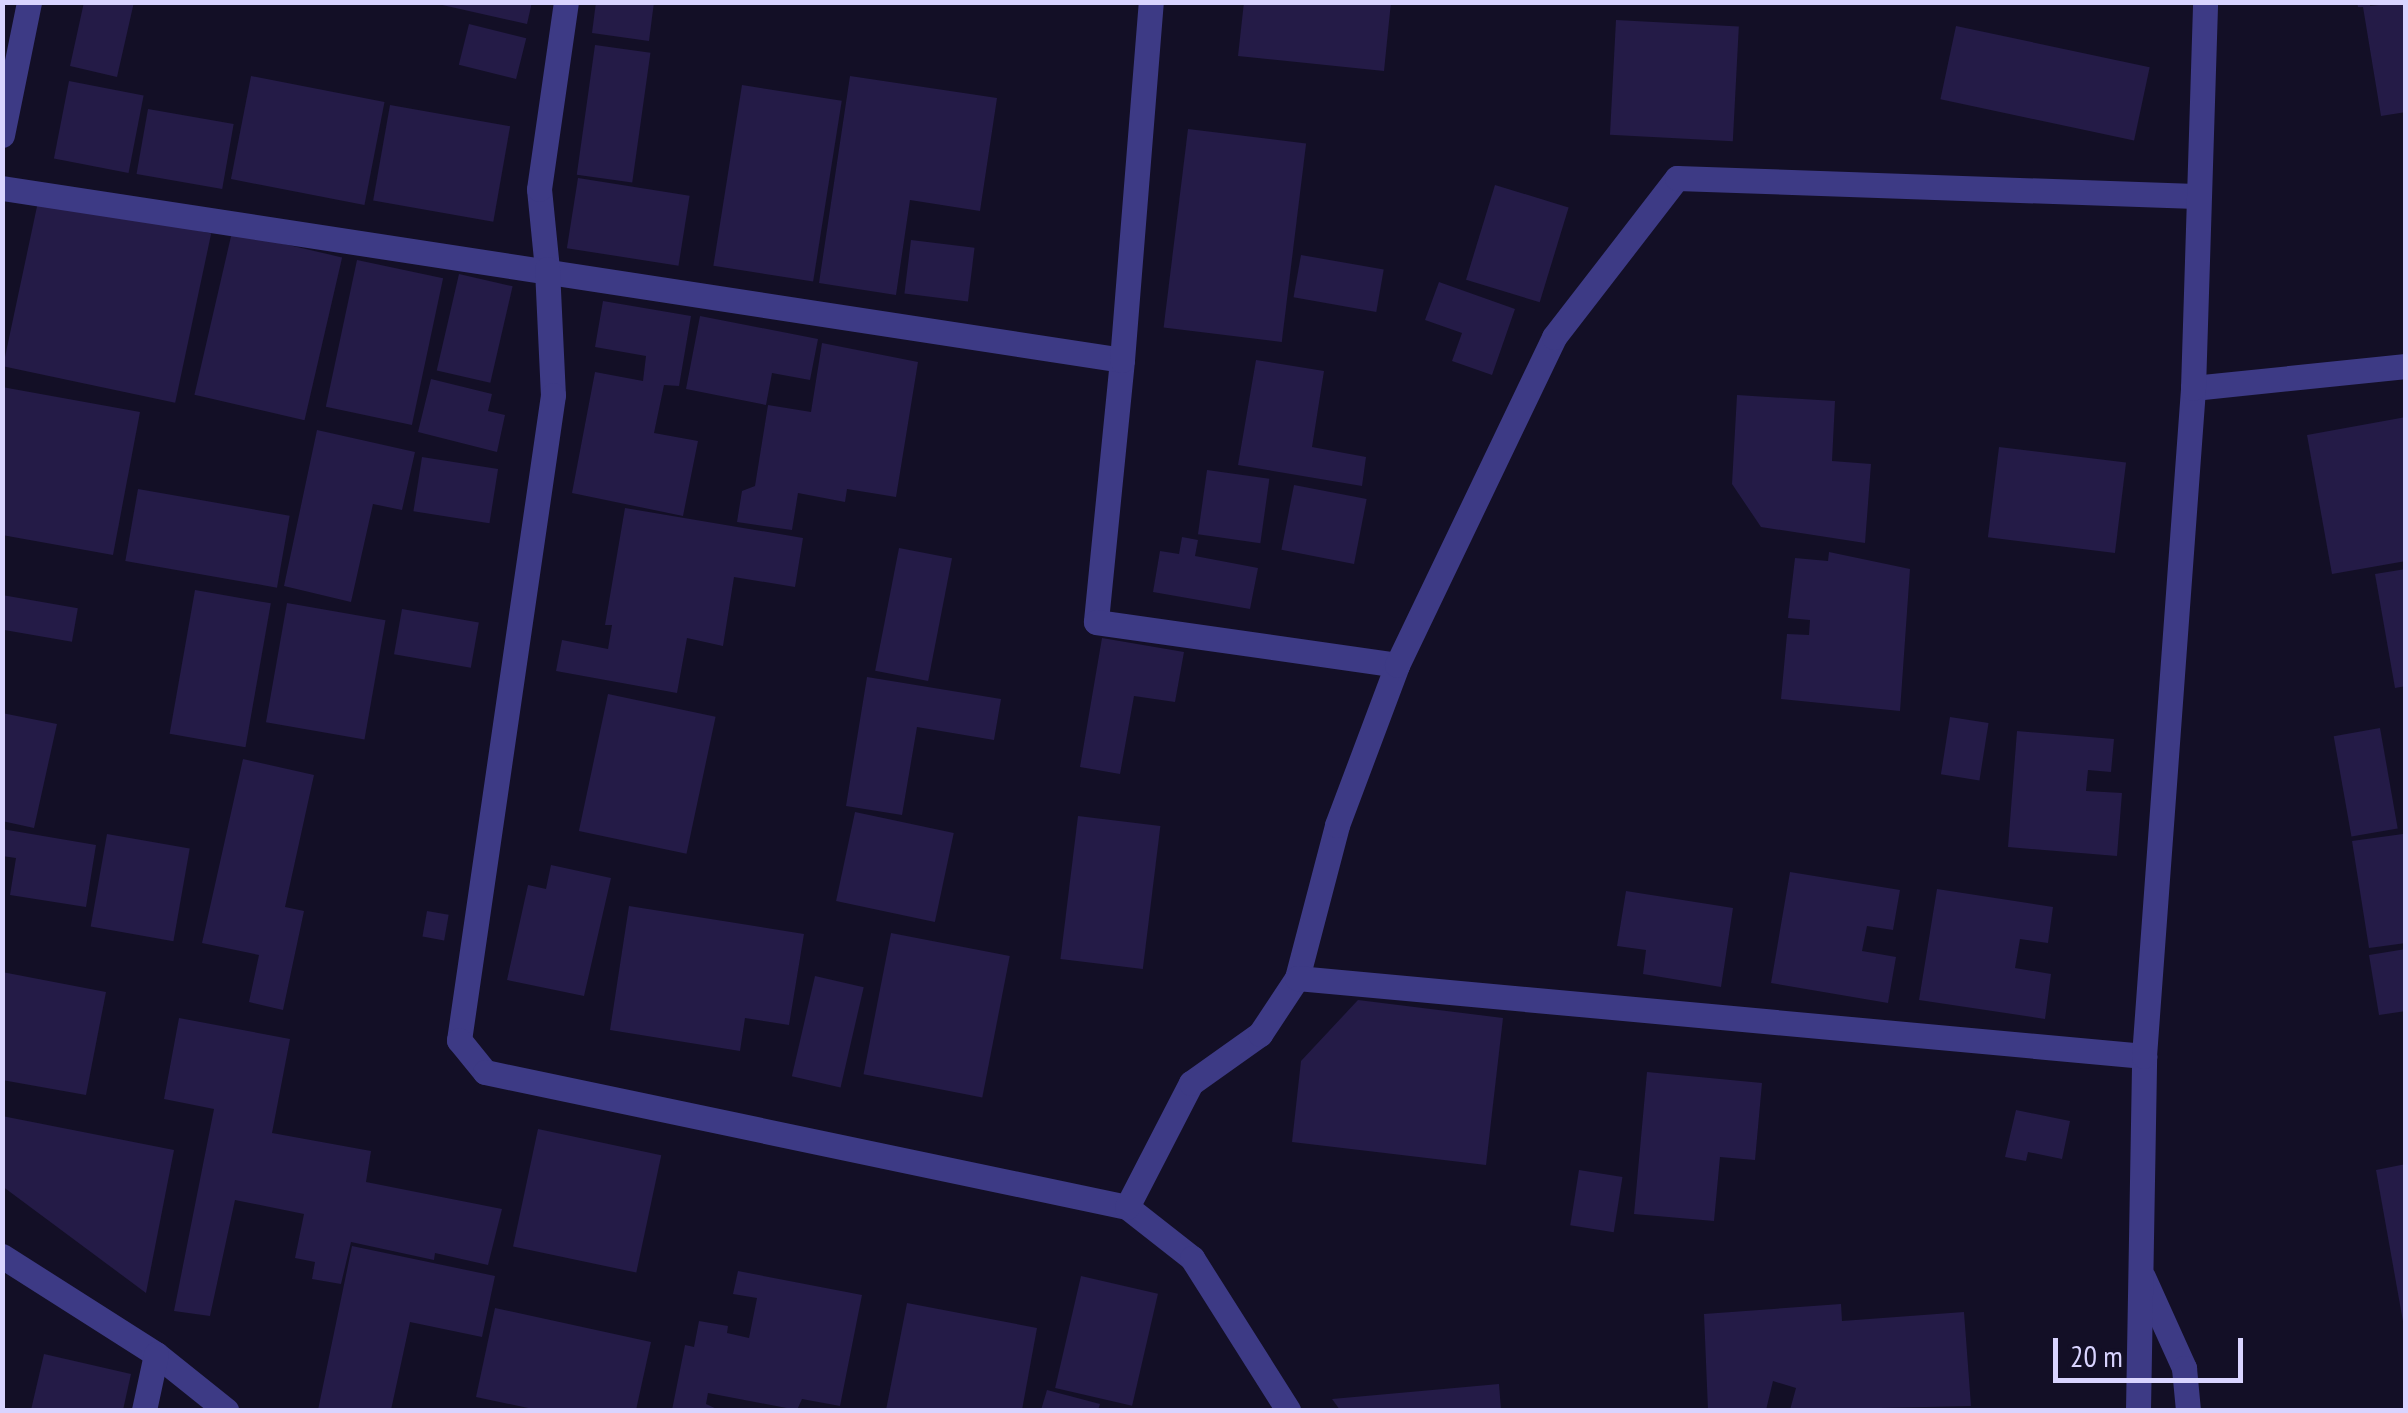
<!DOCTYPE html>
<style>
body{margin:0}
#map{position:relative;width:2408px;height:1413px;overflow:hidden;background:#130f26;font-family:"PT Sans Narrow",sans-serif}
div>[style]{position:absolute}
.building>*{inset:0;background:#241b47;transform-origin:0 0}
.service>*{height:25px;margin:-12.5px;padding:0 12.5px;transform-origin:12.5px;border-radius:12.5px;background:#3d3a85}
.minor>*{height:25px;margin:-12.5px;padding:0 12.5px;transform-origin:12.5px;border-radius:12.5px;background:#3d3a85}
span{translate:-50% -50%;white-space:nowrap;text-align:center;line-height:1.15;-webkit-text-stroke:9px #130f26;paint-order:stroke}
.frame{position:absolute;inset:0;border:5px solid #d9d4ff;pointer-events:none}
.scale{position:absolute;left:2053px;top:1338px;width:190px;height:45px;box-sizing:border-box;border:5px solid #d9d4ff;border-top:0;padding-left:12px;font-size:30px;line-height:35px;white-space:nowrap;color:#d9d4ff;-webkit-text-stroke:8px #130f26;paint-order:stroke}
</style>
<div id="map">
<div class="building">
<i style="clip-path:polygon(84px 2px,134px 2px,117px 77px,70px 66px)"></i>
<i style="clip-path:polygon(429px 2px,532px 2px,527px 24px)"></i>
<i style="clip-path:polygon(596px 2px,654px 2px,649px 41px,592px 33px)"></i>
<i style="clip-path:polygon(1244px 2px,1391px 2px,1384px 71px,1238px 56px)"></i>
<i style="clip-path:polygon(2357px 2px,2370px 2px,2370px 6px,2406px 2px,2406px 112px,2381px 116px,2363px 7px,2358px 7px)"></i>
<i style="left:1616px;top:20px;width:123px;height:115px;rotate:3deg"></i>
<i style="left:469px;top:24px;width:59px;height:42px;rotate:14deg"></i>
<i style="left:1956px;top:26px;width:198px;height:75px;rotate:12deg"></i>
<i style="left:595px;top:45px;width:56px;height:131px;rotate:8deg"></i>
<i style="left:251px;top:76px;width:136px;height:105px;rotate:11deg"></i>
<i style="clip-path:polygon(850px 76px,997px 98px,980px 211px,910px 200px,896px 295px,819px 283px)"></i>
<i style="left:69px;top:81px;width:76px;height:79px;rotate:11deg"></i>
<i style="left:742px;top:85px;width:101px;height:183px;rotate:9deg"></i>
<i style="left:390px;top:105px;width:122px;height:97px;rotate:10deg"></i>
<i style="left:148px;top:109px;width:87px;height:66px;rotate:10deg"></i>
<i style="left:1188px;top:129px;width:119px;height:200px;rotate:7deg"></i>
<i style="left:578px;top:178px;width:113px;height:71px;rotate:9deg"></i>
<i style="left:1495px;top:185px;width:77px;height:99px;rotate:17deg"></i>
<i style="left:39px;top:197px;width:176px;height:173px;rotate:12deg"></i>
<i style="left:232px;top:232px;width:113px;height:167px;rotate:13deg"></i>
<i style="left:911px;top:240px;width:64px;height:54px;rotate:7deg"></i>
<i style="left:1301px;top:255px;width:84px;height:43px;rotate:10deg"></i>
<i style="left:357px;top:260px;width:88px;height:150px;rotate:12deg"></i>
<i style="left:459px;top:274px;width:55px;height:99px;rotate:13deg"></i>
<i style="clip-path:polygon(1439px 282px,1515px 309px,1492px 375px,1452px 361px,1462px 333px,1425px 320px)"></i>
<i style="clip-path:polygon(603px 301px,691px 316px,679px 386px,664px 385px,654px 433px,698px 441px,683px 516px,572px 493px,595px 372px,643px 381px,646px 356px,595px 347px)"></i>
<i style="clip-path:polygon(700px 316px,818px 339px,810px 380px,772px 373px,766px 405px,686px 389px)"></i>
<i style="clip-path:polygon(822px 343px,918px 362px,896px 497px,847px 489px,845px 502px,798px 493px,792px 530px,737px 522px,742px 491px,755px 486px,768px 405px,811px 412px)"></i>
<i style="clip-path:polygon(1256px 360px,1324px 371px,1312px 447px,1366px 457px,1362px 486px,1238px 465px)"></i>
<i style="clip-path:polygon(431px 379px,492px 394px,488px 411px,505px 415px,497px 452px,418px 432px)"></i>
<i style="clip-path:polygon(2px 387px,140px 412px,113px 555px,2px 535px)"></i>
<i style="clip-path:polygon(1737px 395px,1835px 401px,1832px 461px,1871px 464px,1865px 543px,1761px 527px,1732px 484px)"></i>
<i style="clip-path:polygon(2406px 417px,2406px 561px,2332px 574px,2307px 435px)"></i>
<i style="clip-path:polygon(317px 430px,415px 452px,402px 510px,373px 504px,351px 602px,284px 586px)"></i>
<i style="left:1999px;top:447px;width:128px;height:91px;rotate:7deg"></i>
<i style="left:422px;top:457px;width:77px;height:55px;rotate:9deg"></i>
<i style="left:1207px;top:470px;width:63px;height:65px;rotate:8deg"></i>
<i style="left:1294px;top:485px;width:74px;height:66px;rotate:11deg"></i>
<i style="left:138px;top:489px;width:154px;height:73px;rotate:10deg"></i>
<i style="clip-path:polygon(625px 508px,803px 538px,795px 587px,734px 577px,723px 646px,687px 638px,677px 693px,556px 671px,562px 640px,608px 649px,612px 625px,605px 625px)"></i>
<i style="clip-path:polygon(1182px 537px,1198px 540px,1195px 556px,1258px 568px,1250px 609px,1153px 592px,1160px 551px,1179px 554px)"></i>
<i style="left:899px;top:548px;width:54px;height:125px;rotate:11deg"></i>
<i style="clip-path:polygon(1829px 552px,1910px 569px,1900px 711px,1781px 699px,1787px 634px,1809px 635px,1810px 620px,1788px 618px,1795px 558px,1828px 561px)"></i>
<i style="clip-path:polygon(2406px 569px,2406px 686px,2395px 688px,2375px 574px)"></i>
<i style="left:195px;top:590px;width:77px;height:146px;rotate:10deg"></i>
<i style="left:2px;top:595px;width:77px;height:34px;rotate:10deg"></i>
<i style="left:287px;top:603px;width:100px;height:121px;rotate:10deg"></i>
<i style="left:402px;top:609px;width:78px;height:46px;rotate:10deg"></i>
<i style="clip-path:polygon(1102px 638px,1184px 652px,1175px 702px,1134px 696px,1120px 774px,1080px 767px)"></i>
<i style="clip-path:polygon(867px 677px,1001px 699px,994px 740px,917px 727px,902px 815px,846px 806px)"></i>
<i style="left:608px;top:694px;width:110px;height:140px;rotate:12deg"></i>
<i style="clip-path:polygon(2px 713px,57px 724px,34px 828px,2px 821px)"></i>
<i style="left:1950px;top:717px;width:39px;height:58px;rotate:9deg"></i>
<i style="left:2380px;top:728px;width:102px;height:47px;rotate:80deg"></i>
<i style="clip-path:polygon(2017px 731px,2114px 739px,2111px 772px,2088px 770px,2086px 791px,2122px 793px,2117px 856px,2008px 847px)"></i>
<i style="clip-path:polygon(243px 759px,314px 775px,285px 907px,304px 911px,283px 1010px,249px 1002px,259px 955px,202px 943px)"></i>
<i style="left:855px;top:812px;width:101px;height:91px;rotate:12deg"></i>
<i style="left:1078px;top:816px;width:83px;height:144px;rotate:7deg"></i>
<i style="clip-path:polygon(2px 829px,96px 845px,86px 907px,10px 895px,16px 858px,2px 856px)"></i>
<i style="left:107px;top:834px;width:84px;height:94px;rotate:10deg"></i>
<i style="clip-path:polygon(2403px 834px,2406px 943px,2369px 948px,2352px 841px)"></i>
<i style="clip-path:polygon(551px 865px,611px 878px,584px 996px,507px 980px,528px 885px,546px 889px)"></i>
<i style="clip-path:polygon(1790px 872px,1900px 890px,1893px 930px,1867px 926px,1862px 951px,1896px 957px,1888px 1003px,1771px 983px)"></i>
<i style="clip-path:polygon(1937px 889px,2053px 907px,2048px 943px,2020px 939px,2015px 968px,2051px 974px,2045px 1019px,1919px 1000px)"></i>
<i style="clip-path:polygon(1626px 891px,1733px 908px,1721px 987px,1643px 974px,1646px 950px,1617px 946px)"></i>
<i style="clip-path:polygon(629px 906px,804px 934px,789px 1025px,745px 1018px,740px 1051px,610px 1030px)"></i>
<i style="left:427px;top:911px;width:22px;height:26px;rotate:10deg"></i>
<i style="left:891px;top:933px;width:121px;height:144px;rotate:11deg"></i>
<i style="clip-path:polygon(2406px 949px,2406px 1011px,2379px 1015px,2369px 955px)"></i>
<i style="clip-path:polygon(2px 972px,106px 992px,86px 1095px,2px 1080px)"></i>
<i style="left:815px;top:976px;width:50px;height:103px;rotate:13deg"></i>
<i style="clip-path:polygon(1358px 1000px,1503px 1018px,1486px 1165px,1292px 1142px,1301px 1061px)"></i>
<i style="clip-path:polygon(179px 1018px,290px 1039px,272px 1133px,371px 1151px,366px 1182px,502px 1209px,488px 1265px,435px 1253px,434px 1260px,351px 1242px,341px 1284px,312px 1279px,315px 1262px,295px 1258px,304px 1214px,235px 1200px,210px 1316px,174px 1311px,214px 1109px,164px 1099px)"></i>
<i style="clip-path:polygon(1647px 1072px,1762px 1083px,1755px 1160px,1720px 1157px,1714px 1221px,1634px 1214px)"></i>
<i style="clip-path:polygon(2016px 1110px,2070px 1121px,2062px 1159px,2028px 1152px,2026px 1161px,2005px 1157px)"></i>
<i style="clip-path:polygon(2px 1116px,174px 1150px,146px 1293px,2px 1186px)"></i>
<i style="left:538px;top:1129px;width:126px;height:120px;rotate:12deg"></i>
<i style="clip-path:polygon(2406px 1164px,2406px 1327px,2404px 1327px,2376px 1170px)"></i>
<i style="left:1579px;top:1170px;width:44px;height:56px;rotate:9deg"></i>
<i style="clip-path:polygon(352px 1246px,495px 1276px,482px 1337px,410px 1322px,391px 1410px,318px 1410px)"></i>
<i style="clip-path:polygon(738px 1271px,862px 1295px,840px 1406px,802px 1399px,797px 1410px,708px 1393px,706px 1404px,719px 1410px,672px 1410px,685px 1345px,694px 1347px,699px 1321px,728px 1326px,727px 1333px,749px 1338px,757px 1298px,733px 1294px)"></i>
<i style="left:1081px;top:1276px;width:79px;height:115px;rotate:13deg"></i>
<i style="clip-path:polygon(907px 1303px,1037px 1328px,1022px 1410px,886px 1410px)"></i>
<i style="clip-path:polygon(1841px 1304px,1842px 1321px,1964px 1312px,1971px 1406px,1790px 1410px,1796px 1388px,1773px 1381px,1766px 1410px,1708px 1410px,1704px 1314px)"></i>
<i style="clip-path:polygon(495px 1308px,651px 1342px,636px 1410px,538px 1410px,476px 1397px)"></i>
<i style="clip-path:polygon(44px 1354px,131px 1374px,123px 1410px,31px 1410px)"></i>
<i style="clip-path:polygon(1499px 1384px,1501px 1410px,1340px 1410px,1332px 1399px)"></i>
<i style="clip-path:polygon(1047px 1390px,1100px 1404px,1098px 1410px,1041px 1410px)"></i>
</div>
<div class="service">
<i style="left:547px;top:269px;width:80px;rotate:-95.7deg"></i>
<i style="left:539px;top:189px;width:189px;rotate:-81.8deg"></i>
<i style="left:1122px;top:360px;width:263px;rotate:95.7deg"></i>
<i style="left:1096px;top:622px;width:304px;rotate:8.1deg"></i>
<i style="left:1297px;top:978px;width:158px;rotate:-75.3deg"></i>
<i style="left:1337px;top:825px;width:171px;rotate:-69.4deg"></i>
<i style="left:1397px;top:665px;width:364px;rotate:-64.4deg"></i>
<i style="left:1554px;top:337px;width:201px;rotate:-52.3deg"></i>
<i style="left:2143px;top:1277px;width:100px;rotate:65.7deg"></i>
<i style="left:2184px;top:1368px;width:42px;rotate:84.6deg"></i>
</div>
<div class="minor">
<i style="left:2px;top:135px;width:136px;rotate:-78.5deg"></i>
<i style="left:1677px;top:178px;width:519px;rotate:1.99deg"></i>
<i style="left:2px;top:188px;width:1133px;rotate:8.73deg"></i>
<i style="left:1122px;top:360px;width:359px;rotate:-85.4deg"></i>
<i style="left:547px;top:269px;width:126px;rotate:87.3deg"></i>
<i style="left:553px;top:395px;width:652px;rotate:98.29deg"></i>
<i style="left:459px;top:1040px;width:41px;rotate:50.9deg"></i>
<i style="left:485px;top:1072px;width:656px;rotate:11.88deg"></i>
<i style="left:1127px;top:1207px;width:83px;rotate:38.1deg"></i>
<i style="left:1192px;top:1258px;width:180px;rotate:57.7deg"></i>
<i style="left:2193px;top:388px;width:214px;rotate:-5.9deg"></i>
<i style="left:1127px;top:1207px;width:140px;rotate:-62.7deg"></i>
<i style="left:1191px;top:1083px;width:85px;rotate:-35.4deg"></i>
<i style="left:1260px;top:1034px;width:67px;rotate:-56.5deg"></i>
<i style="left:1297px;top:978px;width:851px;rotate:5.26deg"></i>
<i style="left:2px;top:1256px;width:183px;rotate:32.5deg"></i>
<i style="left:156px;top:1354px;width:90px;rotate:38.7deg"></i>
<i style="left:144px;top:1410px;width:57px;rotate:-77.9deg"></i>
<i style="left:2138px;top:1410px;width:354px;rotate:-89deg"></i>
<i style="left:2144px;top:1056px;width:670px;rotate:-85.8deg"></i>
<i style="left:2193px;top:388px;width:386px;rotate:-88.2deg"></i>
</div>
<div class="frame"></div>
<div class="scale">20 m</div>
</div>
